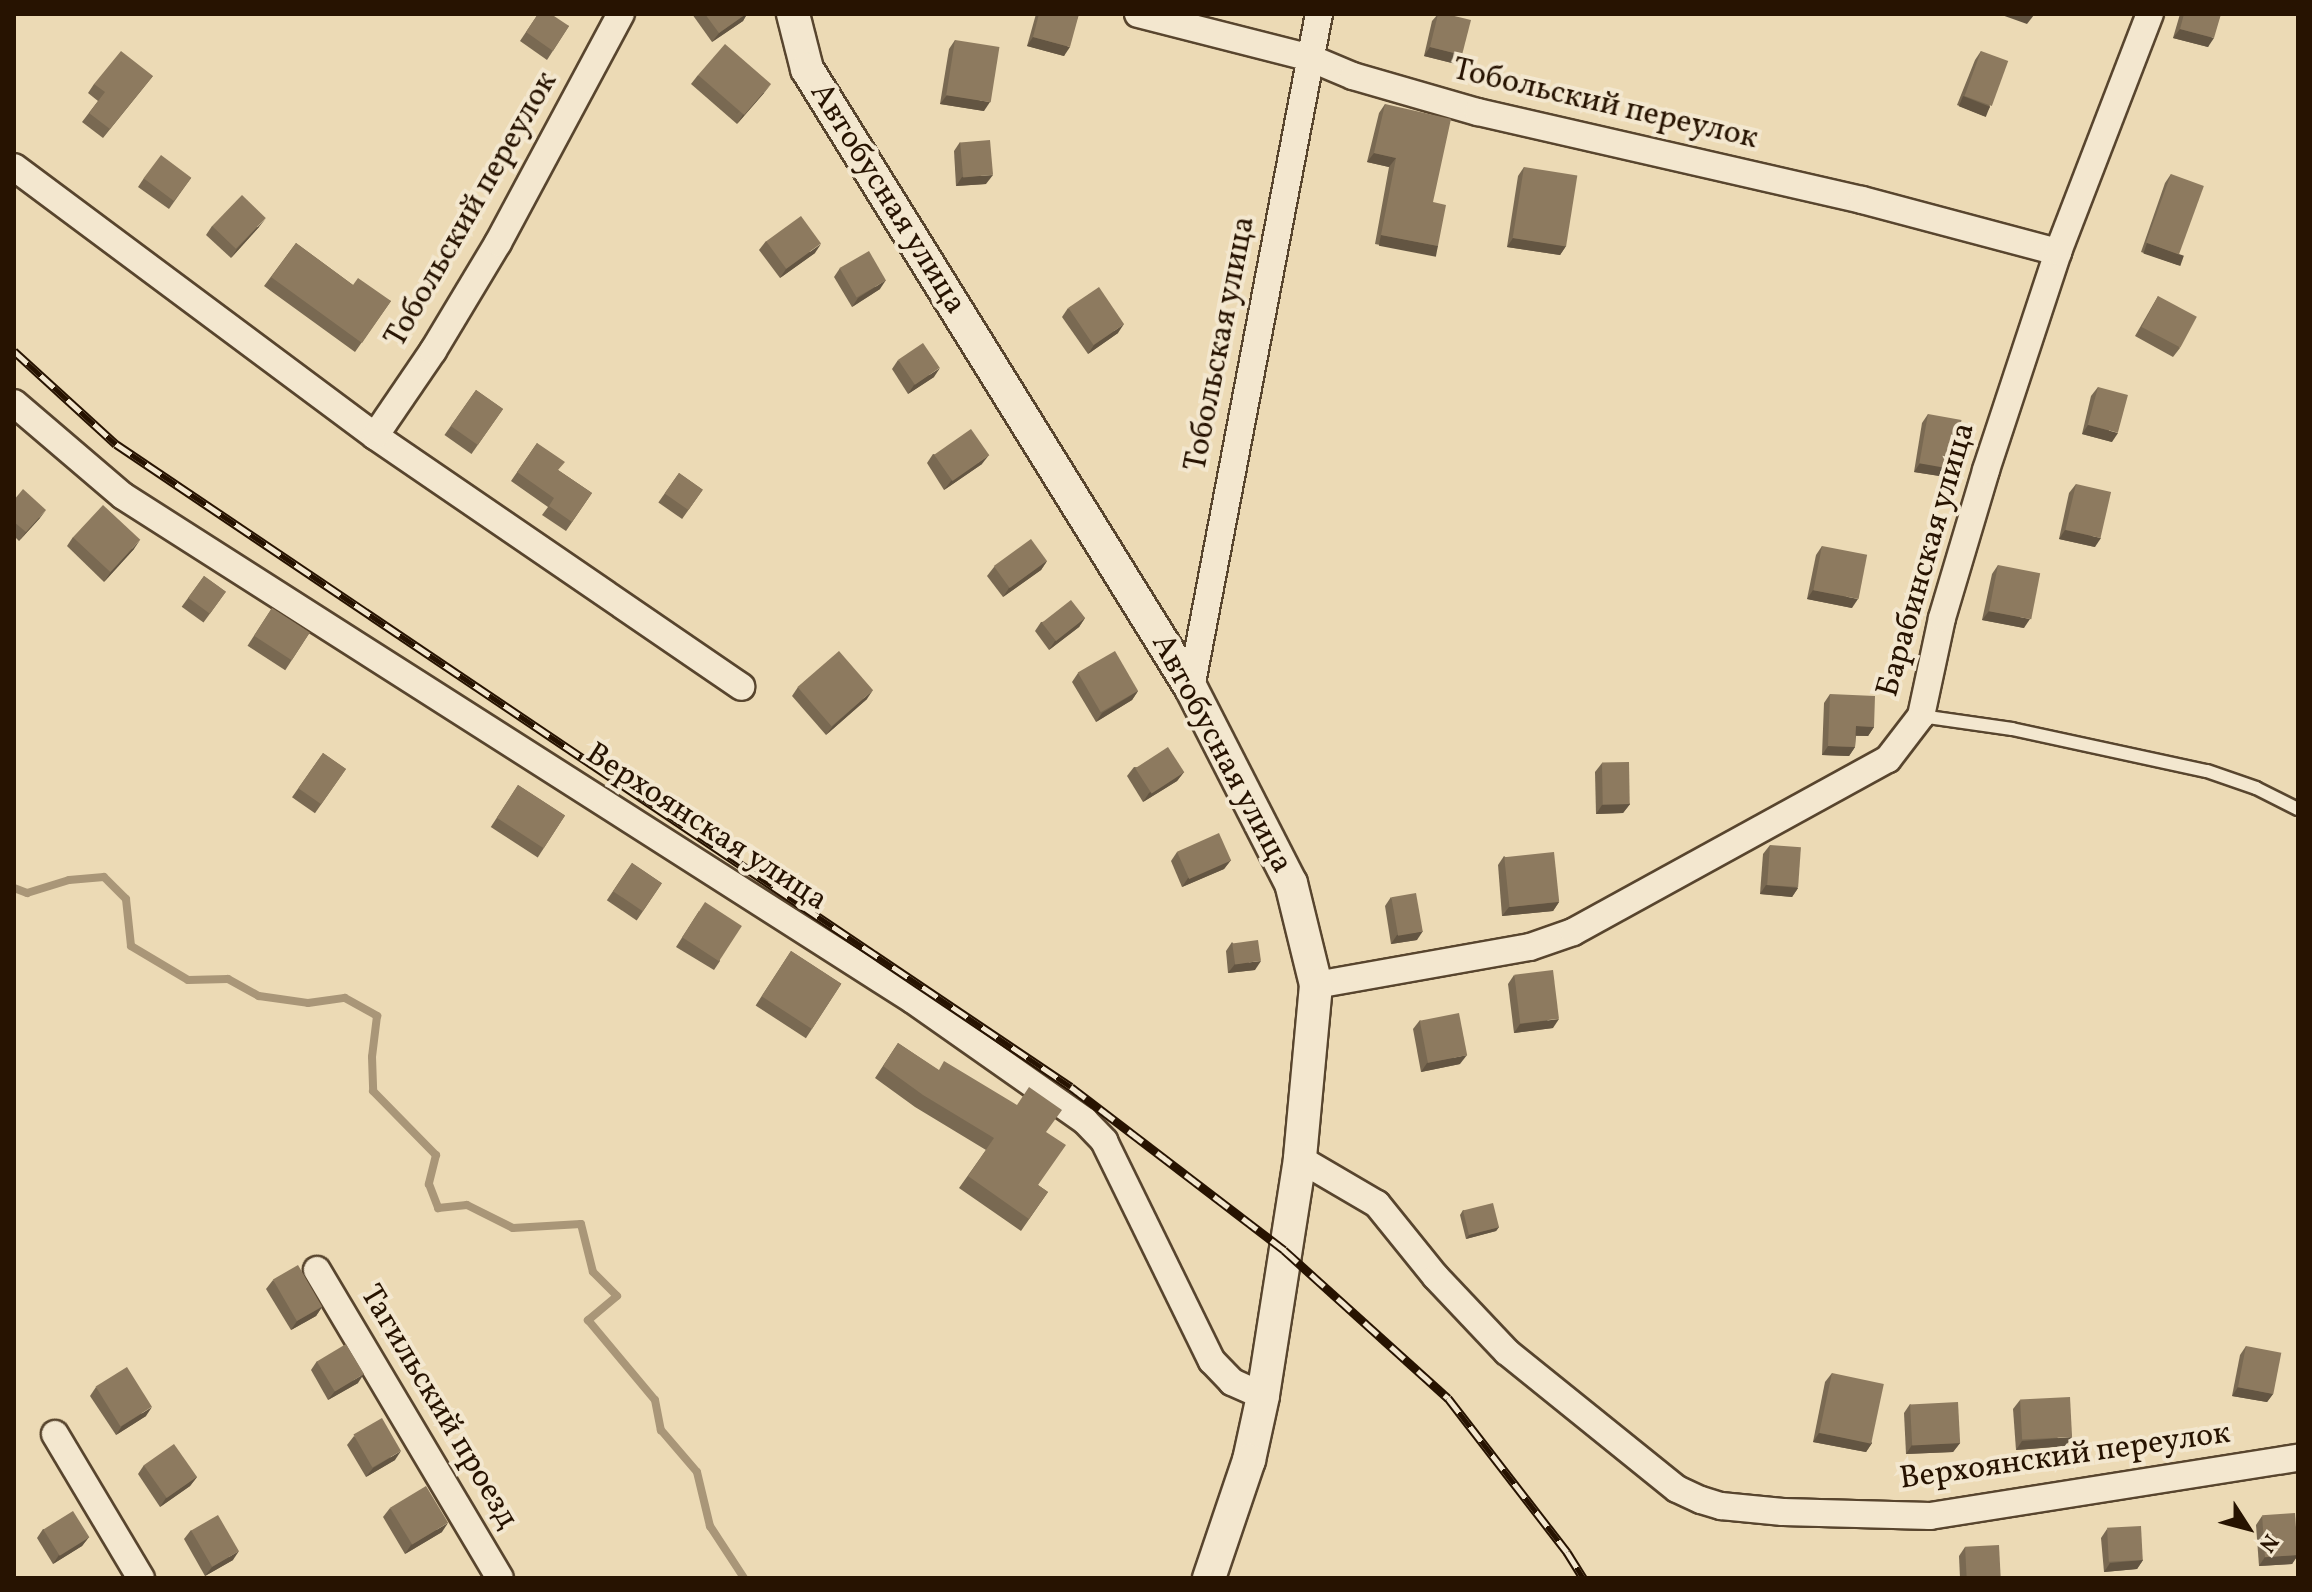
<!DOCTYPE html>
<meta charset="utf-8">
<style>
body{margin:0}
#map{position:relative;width:2312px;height:1592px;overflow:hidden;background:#ecdab5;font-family:Vollkorn,serif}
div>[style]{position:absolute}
.stream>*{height:8px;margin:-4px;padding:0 4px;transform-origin:4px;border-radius:4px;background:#a99678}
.roads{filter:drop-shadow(2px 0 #58452e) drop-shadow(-2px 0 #58452e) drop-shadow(0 2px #58452e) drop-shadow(0 -2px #58452e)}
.service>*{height:12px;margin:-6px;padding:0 6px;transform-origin:6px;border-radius:6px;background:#f3e7cf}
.minor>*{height:26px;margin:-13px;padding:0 13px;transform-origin:13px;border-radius:13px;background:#f3e7cf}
.tertiary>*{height:32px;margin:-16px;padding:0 16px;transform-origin:16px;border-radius:16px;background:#f3e7cf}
.rail>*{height:9px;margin-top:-4.5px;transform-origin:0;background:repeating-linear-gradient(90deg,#f3e7cf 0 18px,#271301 0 36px);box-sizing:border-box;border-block:2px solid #271301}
.wall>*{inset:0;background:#796952;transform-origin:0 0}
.shaded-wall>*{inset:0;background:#635542;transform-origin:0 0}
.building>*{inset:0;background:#8d7a5f;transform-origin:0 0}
span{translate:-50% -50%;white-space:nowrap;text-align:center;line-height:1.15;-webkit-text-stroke:8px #f3e7cf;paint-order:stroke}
.street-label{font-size:32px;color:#271301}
.frame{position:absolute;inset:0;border:16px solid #271301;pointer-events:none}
.north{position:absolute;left:2208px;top:1488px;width:80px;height:80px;-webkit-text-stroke:6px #f3e7cf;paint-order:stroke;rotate:126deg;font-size:22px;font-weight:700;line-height:32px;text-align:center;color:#271301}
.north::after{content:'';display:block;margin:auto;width:28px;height:36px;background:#271301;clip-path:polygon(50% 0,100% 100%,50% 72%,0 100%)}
</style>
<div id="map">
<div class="stream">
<i style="left:14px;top:888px;width:14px;rotate:21deg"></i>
<i style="left:27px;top:893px;width:44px;rotate:-17.2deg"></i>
<i style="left:69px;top:880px;width:35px;rotate:-5deg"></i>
<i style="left:104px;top:877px;width:31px;rotate:45deg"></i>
<i style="left:126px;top:899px;width:47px;rotate:83.9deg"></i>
<i style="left:131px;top:946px;width:66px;rotate:30.8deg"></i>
<i style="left:188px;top:980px;width:40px;rotate:-1.4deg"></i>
<i style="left:228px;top:979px;width:35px;rotate:29deg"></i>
<i style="left:259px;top:996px;width:49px;rotate:8.1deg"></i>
<i style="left:308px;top:1003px;width:37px;rotate:-8deg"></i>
<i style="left:345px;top:998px;width:37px;rotate:29deg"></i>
<i style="left:377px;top:1016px;width:41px;rotate:97deg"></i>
<i style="left:372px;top:1057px;width:34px;rotate:88deg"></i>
<i style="left:373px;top:1091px;width:90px;rotate:45.5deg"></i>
<i style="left:436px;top:1155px;width:30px;rotate:104deg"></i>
<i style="left:429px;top:1184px;width:26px;rotate:69deg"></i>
<i style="left:438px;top:1208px;width:29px;rotate:-6deg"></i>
<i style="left:467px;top:1205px;width:51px;rotate:26.6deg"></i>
<i style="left:513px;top:1228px;width:68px;rotate:-3.4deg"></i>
<i style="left:581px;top:1224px;width:49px;rotate:76deg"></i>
<i style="left:593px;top:1272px;width:34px;rotate:45deg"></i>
<i style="left:617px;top:1296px;width:38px;rotate:140deg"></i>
<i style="left:588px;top:1320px;width:104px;rotate:50.1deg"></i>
<i style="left:655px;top:1400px;width:31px;rotate:79deg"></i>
<i style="left:661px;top:1430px;width:55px;rotate:49.4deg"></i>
<i style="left:697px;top:1472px;width:56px;rotate:76.5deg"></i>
<i style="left:710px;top:1526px;width:62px;rotate:56.8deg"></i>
</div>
<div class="roads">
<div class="service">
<i style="left:1921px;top:716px;width:92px;rotate:8.1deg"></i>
<i style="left:2012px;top:729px;width:199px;rotate:12.2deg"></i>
<i style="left:2207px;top:771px;width:52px;rotate:19.1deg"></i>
<i style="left:2256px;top:788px;width:47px;rotate:26.6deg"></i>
</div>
<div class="minor">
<i style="left:1138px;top:14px;width:178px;rotate:14.3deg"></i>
<i style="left:1310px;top:58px;width:47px;rotate:22.7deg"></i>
<i style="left:1353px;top:76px;width:130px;rotate:16.1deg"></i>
<i style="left:1478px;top:112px;width:394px;rotate:12.9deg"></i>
<i style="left:1862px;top:200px;width:203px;rotate:14.9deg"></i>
<i style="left:14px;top:167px;width:450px;rotate:36.7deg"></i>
<i style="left:375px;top:436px;width:444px;rotate:34.4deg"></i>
<i style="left:14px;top:403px;width:143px;rotate:40.5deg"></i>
<i style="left:123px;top:496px;width:937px;rotate:32.54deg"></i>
<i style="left:913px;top:1000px;width:210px;rotate:35.1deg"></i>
<i style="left:1085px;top:1121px;width:28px;rotate:46deg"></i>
<i style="left:1104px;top:1141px;width:245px;rotate:63.9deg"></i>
<i style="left:1212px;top:1361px;width:29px;rotate:46deg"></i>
<i style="left:1232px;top:1382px;width:34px;rotate:24deg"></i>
<i style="left:375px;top:436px;width:103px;rotate:-55.7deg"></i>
<i style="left:433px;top:351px;width:126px;rotate:-59deg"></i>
<i style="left:498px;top:243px;width:260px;rotate:-61.8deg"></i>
<i style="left:1191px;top:688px;width:686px;rotate:-79.25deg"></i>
<i style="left:1316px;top:985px;width:217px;rotate:-10.1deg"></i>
<i style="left:1530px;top:947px;width:46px;rotate:-19.2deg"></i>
<i style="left:1573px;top:932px;width:359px;rotate:-28.8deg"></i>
<i style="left:1888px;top:759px;width:54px;rotate:-52.5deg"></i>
<i style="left:1921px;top:716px;width:100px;rotate:-77.9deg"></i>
<i style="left:1942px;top:618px;width:154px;rotate:-73.4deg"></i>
<i style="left:1986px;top:470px;width:230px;rotate:-71.7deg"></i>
<i style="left:2058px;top:252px;width:255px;rotate:-68.9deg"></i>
<i style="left:1300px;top:1159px;width:89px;rotate:30.3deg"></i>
<i style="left:1377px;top:1204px;width:94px;rotate:51.1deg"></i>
<i style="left:1436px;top:1277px;width:103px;rotate:46.6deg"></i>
<i style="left:1507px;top:1352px;width:218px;rotate:38.9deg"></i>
<i style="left:1677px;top:1489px;width:26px;rotate:25deg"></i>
<i style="left:1701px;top:1500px;width:21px;rotate:17deg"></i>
<i style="left:1721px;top:1506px;width:62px;rotate:5.5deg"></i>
<i style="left:1783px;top:1512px;width:147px;rotate:1.6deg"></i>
<i style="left:1930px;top:1516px;width:373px;rotate:-9deg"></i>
<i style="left:317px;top:1270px;width:358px;rotate:59.3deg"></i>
<i style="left:55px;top:1434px;width:168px;rotate:59.2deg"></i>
</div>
<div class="tertiary">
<i style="left:793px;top:14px;width:57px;rotate:75.7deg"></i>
<i style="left:807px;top:69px;width:728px;rotate:58.19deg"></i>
<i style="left:1191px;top:688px;width:219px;rotate:62.9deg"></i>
<i style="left:1291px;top:883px;width:105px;rotate:76.2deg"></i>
<i style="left:1316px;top:985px;width:175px;rotate:95.3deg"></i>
<i style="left:1300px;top:1159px;width:240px;rotate:98.9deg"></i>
<i style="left:1263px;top:1396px;width:66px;rotate:102.3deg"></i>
<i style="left:1249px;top:1460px;width:125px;rotate:108.7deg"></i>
</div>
</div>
<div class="rail">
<i style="left:14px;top:351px;width:138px;rotate:42.4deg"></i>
<i style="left:116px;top:444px;width:1151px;rotate:33.95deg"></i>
<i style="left:1071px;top:1087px;width:268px;rotate:37.4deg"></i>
<i style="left:1284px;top:1250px;width:221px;rotate:42.1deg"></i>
<i style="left:1448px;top:1398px;width:195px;rotate:52.3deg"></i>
<i style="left:1567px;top:1552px;width:31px;rotate:58deg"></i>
</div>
<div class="wall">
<i style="clip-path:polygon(538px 14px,569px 26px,547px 60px,520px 41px)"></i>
<i style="clip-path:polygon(692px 14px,747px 14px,743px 21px,712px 42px)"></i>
<i style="clip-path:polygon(1036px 14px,1079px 14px,1064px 56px,1027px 46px)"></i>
<i style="clip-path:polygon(1438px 14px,1446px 14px,1462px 55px,1456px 64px,1424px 56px,1432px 21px)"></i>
<i style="clip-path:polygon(2180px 14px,2221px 14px,2208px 47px,2173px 38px)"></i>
<i style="clip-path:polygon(955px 40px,984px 111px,940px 104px,949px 49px)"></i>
<i style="clip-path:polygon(1981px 51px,1990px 107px,1984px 116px,1957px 105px,1975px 60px)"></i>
<i style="clip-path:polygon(698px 75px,764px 93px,737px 124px,691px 84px)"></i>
<i style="clip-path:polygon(153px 76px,103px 138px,82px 122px,98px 101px,88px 93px,94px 84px)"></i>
<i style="clip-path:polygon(1385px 104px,1433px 202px,1438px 246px,1432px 255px,1375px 244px,1389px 167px,1367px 162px,1379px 113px)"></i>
<i style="clip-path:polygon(960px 142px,986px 184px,956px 186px,954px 151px)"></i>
<i style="clip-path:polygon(1524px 167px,1566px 246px,1560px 255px,1507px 247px,1518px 176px)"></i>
<i style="clip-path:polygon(2171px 174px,2178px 265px,2141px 252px,2165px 183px)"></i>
<i style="clip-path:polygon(144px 178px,191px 178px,169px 209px,138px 187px)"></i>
<i style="clip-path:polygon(212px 226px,259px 227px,231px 258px,206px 235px)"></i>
<i style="clip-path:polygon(766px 241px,815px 253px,780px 278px,759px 250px)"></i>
<i style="clip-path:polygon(296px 243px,353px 285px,391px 301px,355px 352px,264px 286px)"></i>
<i style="clip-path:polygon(840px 268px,880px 289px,852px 307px,834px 277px)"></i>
<i style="clip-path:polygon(2158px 296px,2180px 348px,2173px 357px,2135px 336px)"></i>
<i style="clip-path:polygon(1068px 308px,1118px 333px,1088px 354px,1062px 317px)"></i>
<i style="clip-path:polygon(898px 360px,934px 377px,908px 394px,892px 369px)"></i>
<i style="clip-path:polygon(2098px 387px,2112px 442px,2082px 434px,2091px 396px)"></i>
<i style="left:476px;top:390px;width:33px;height:55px;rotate:35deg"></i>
<i style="clip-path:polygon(1928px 414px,1952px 468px,1946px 477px,1914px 472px,1922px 423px)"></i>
<i style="clip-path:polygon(537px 443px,558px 470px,592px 493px,566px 531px,542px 515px,548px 507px,511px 481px)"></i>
<i style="clip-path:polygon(933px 454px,982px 464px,944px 490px,927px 463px)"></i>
<i style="left:679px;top:473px;width:29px;height:36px;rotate:35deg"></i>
<i style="clip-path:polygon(2076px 484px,2095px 547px,2059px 539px,2069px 493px)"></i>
<i style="clip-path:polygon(14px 500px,40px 518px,19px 541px,14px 536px)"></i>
<i style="clip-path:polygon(73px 537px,134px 549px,104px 582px,67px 546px)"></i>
<i style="clip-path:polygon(1822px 546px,1852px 608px,1807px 599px,1816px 555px)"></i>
<i style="clip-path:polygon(1047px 561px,1041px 570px,1003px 597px,987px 576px,994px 567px)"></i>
<i style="clip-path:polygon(1998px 565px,2024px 628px,1982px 620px,1992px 574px)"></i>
<i style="left:204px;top:576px;width:27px;height:38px;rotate:36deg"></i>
<i style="left:272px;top:608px;width:45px;height:45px;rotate:33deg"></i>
<i style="clip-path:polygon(1085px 618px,1079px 627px,1049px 650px,1035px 631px,1041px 622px)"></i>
<i style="clip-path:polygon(1078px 673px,1138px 691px,1132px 700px,1096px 722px,1072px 682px)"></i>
<i style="clip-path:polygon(798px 687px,867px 699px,826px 735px,792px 696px)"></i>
<i style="clip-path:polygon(1830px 694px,1874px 727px,1868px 736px,1856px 736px,1855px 747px,1849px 756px,1822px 755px,1824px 703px)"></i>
<i style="left:323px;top:753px;width:28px;height:54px;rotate:35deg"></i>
<i style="clip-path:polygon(1602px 763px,1630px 804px,1623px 813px,1596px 814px,1595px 772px)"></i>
<i style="clip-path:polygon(1134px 767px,1184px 772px,1177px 781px,1143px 802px,1127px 776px)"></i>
<i style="left:518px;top:785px;width:56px;height:50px;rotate:33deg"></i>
<i style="clip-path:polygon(1770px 845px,1798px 888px,1792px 897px,1760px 894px,1763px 854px)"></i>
<i style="clip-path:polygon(1177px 852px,1231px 860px,1224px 869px,1182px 887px,1171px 861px)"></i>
<i style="clip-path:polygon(1504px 856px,1559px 902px,1553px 911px,1502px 916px,1498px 865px)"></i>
<i style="left:632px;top:863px;width:36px;height:45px;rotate:34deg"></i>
<i style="clip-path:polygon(1391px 897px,1417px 940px,1391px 944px,1385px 906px)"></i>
<i style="clip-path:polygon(699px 911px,720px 961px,714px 970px,676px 947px)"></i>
<i style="clip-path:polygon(1232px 942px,1255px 970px,1228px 973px,1226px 951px)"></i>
<i style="left:791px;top:951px;width:60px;height:65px;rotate:33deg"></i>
<i style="clip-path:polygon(1514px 975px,1553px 1028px,1514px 1033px,1508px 984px)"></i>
<i style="clip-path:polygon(1420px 1020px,1460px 1064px,1421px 1072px,1413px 1029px)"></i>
<i style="clip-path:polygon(898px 1043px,938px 1070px,1046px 1132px,1038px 1185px,1048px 1192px,1021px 1231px,959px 1188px,986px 1150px,915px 1107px,875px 1078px)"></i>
<i style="clip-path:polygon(1463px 1210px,1499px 1227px,1496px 1231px,1466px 1239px,1460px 1215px)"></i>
<i style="clip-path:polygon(273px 1280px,322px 1307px,316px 1316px,291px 1330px,266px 1289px)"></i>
<i style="clip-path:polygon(2246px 1346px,2273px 1394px,2267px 1402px,2232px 1396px,2240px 1355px)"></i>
<i style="clip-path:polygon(317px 1361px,358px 1383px,328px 1400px,311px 1370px)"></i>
<i style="clip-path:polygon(1832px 1373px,1872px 1443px,1866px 1452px,1813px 1442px,1825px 1382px)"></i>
<i style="clip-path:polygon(96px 1387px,146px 1416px,116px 1435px,90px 1396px)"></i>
<i style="clip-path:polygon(2020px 1400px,2066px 1446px,2016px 1450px,2013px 1409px)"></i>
<i style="clip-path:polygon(1910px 1404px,1960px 1443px,1953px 1452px,1906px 1454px,1904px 1413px)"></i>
<i style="clip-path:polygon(354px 1436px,395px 1460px,366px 1477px,347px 1445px)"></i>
<i style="clip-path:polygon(144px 1465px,197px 1477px,190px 1486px,160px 1507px,138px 1474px)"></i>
<i style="clip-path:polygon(390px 1508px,442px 1532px,405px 1554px,383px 1517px)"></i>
<i style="clip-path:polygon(2262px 1516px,2298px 1555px,2292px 1564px,2259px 1566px,2256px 1525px)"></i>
<i style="clip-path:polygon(43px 1529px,89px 1537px,82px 1546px,53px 1564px,37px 1538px)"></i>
<i style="clip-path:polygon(2107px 1529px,2143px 1560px,2137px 1569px,2104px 1572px,2101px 1538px)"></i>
<i style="clip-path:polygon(191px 1530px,233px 1560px,205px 1576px,184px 1539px)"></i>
<i style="clip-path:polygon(1965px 1547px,2001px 1578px,1960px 1578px,1959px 1556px)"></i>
</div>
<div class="shaded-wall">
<i style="clip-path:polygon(746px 14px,747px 14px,743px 21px,712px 42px,719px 33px)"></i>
<i style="clip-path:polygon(1999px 14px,2032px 14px,2034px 15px,2027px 24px)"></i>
<i style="clip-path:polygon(2180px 29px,2214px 38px,2208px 47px,2173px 38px)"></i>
<i style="clip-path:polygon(1033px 37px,1070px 47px,1064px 56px,1027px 46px)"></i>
<i style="clip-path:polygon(1430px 47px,1462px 55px,1456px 64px,1424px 56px)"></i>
<i style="clip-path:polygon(771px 84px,764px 93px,737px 124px,743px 115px)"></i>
<i style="clip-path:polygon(947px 95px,990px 102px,984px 111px,940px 104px)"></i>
<i style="left:1963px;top:96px;width:29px;height:11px;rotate:22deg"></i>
<i style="clip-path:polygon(1374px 153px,1396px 158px,1389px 167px,1367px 162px)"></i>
<i style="clip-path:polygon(993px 175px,986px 184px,956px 186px,962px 177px)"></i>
<i style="clip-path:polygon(266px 218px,259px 227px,231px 258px,237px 249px)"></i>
<i style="left:1381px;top:235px;width:58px;height:11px;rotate:11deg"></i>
<i style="clip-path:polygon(1513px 238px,1566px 246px,1560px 255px,1507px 247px)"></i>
<i style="left:2147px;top:243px;width:39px;height:11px;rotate:19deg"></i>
<i style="clip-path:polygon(821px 244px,815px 253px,780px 278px,786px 269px)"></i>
<i style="clip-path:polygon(886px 280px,880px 289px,852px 307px,858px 298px)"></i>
<i style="clip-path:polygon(1124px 324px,1118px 333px,1088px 354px,1094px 345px)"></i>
<i style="clip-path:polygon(940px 368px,934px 377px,908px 394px,914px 385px)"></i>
<i style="clip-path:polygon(2088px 425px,2118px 433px,2112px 442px,2082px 434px)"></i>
<i style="clip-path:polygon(989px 455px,982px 464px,944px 490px,951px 481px)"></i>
<i style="clip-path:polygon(1920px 463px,1952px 468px,1946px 477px,1914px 472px)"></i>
<i style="clip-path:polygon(46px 510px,40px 518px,19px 541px,26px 532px)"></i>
<i style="clip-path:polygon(2065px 530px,2101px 538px,2095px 547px,2059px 539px)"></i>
<i style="clip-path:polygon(140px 540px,134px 549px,104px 582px,110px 573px)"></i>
<i style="clip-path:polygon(1047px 561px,1041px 570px,1003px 597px,1009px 588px)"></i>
<i style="clip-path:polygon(1813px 590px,1858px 599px,1852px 608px,1807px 599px)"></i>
<i style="clip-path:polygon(1989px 611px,2030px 619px,2024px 628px,1982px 620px)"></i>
<i style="clip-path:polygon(1085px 618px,1079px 627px,1049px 650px,1055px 641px)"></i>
<i style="clip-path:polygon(873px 690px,867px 699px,826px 735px,833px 726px)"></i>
<i style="clip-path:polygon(1138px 691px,1132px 700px,1096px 722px,1102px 713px)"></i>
<i style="clip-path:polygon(1856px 726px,1874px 727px,1868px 736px,1850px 735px)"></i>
<i style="clip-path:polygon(1828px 746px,1855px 747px,1849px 756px,1822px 755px)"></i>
<i style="clip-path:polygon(1184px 772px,1177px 781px,1143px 802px,1149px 793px)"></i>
<i style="clip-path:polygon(1630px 804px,1623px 813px,1596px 814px,1602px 805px)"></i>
<i style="clip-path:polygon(1231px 860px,1224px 869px,1182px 887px,1188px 878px)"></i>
<i style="clip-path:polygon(1766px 885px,1798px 888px,1792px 897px,1760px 894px)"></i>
<i style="clip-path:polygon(1559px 902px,1553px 911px,1502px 916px,1509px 907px)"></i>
<i style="clip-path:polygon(1423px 931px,1417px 940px,1391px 944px,1397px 935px)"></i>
<i style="clip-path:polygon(1261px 961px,1255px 970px,1228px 973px,1235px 964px)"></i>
<i style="clip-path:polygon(1559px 1019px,1553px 1028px,1514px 1033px,1520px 1024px)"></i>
<i style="clip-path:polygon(1467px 1055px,1460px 1064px,1421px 1072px,1427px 1063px)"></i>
<i style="clip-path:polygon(1499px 1227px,1496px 1231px,1466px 1239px,1469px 1235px)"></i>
<i style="clip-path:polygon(322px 1307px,316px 1316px,291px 1330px,297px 1321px)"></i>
<i style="clip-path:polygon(364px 1374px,358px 1383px,328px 1400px,335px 1391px)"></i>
<i style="clip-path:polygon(2238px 1387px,2273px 1394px,2267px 1402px,2232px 1396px)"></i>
<i style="clip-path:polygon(152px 1407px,146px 1416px,116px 1435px,122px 1426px)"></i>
<i style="clip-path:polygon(1819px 1433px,1872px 1443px,1866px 1452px,1813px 1442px)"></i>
<i style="clip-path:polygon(2072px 1437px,2066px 1446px,2016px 1450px,2022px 1441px)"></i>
<i style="clip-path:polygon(1960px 1443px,1953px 1452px,1906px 1454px,1912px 1445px)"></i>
<i style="clip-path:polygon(401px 1451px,395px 1460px,366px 1477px,373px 1468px)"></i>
<i style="clip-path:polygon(197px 1477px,190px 1486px,160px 1507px,166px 1498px)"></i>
<i style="clip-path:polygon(448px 1523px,442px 1532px,405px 1554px,411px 1545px)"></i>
<i style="clip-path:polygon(89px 1537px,82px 1546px,53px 1564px,59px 1555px)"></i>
<i style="clip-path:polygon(239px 1551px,233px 1560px,205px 1576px,212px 1567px)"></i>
<i style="clip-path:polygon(2298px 1555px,2292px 1564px,2259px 1566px,2265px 1557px)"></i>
<i style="clip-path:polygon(2143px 1560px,2137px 1569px,2104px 1572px,2110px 1563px)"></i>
</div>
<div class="building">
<i style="clip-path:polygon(538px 14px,551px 14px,569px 26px,553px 51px,526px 32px)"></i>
<i style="clip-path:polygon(705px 14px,746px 14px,719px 33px)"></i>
<i style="clip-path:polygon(1039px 14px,1079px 14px,1070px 47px,1033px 37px)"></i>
<i style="clip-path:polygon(1438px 14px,1446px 14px,1471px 20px,1462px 55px,1430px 47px)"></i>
<i style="clip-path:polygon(2184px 14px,2221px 14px,2214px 38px,2180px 29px)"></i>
<i style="left:955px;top:40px;width:45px;height:56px;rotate:9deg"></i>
<i style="left:725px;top:44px;width:61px;height:41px;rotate:41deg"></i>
<i style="clip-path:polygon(121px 51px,153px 76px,110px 129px,89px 113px,105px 92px,94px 84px)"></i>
<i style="left:1981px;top:51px;width:29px;height:48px;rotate:20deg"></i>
<i style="clip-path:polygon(1385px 104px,1451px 119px,1433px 202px,1446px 205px,1438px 246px,1381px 235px,1396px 158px,1374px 153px)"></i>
<i style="left:990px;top:140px;width:35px;height:30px;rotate:85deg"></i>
<i style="left:161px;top:155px;width:38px;height:29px;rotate:37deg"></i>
<i style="left:1524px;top:167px;width:54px;height:72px;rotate:9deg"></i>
<i style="left:2171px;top:174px;width:35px;height:73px;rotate:20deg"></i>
<i style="left:242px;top:195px;width:33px;height:43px;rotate:44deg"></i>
<i style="left:801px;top:216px;width:34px;height:43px;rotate:54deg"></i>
<i style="clip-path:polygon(296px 243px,353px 285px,358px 278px,391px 301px,362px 343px,271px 277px)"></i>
<i style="left:869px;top:251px;width:34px;height:34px;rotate:60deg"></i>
<i style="left:1099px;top:287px;width:45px;height:37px;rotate:56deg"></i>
<i style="left:2158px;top:296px;width:44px;height:35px;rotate:28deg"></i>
<i style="left:923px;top:343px;width:30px;height:30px;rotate:56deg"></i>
<i style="left:2098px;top:387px;width:31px;height:39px;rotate:15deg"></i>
<i style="left:476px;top:390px;width:33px;height:44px;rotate:35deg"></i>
<i style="left:1928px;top:414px;width:34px;height:50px;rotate:10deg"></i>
<i style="left:971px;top:429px;width:32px;height:45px;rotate:55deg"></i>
<i style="clip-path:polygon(537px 443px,565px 462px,558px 470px,592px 493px,572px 522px,549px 506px,554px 498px,517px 472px)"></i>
<i style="left:679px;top:473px;width:29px;height:25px;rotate:35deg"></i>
<i style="left:2076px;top:484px;width:36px;height:47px;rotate:13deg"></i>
<i style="clip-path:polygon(23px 489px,46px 510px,26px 532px,14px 522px,14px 500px)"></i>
<i style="left:103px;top:505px;width:51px;height:44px;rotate:43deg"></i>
<i style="left:1031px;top:539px;width:27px;height:46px;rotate:54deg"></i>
<i style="left:1822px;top:546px;width:46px;height:45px;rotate:11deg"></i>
<i style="left:1998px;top:565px;width:43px;height:47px;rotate:11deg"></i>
<i style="left:204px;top:576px;width:27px;height:27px;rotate:36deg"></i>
<i style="left:1071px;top:600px;width:23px;height:37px;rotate:52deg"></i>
<i style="left:272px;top:608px;width:45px;height:33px;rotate:33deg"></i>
<i style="left:839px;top:651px;width:52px;height:55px;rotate:49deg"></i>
<i style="left:1115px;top:651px;width:46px;height:43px;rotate:60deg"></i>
<i style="clip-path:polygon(1830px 694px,1875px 696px,1874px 727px,1856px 726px,1855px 747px,1828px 746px)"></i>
<i style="left:1168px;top:747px;width:30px;height:39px;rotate:57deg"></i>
<i style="left:323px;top:753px;width:28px;height:43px;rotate:35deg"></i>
<i style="left:1629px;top:762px;width:42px;height:27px;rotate:89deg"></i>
<i style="left:518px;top:785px;width:56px;height:39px;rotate:33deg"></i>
<i style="left:1219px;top:833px;width:30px;height:46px;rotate:66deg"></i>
<i style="left:1770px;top:845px;width:31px;height:40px;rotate:4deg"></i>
<i style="left:1554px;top:852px;width:50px;height:50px;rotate:84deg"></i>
<i style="left:632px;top:863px;width:36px;height:34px;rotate:34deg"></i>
<i style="left:1416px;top:893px;width:39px;height:25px;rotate:80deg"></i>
<i style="left:705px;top:902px;width:44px;height:42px;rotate:33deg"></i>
<i style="left:1258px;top:940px;width:21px;height:26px;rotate:82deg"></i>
<i style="left:791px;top:951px;width:60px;height:54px;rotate:33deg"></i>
<i style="left:1553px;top:970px;width:49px;height:39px;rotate:83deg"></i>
<i style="left:1459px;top:1013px;width:43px;height:40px;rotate:79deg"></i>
<i style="clip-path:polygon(898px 1043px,939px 1070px,944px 1061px,1017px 1105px,1029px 1087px,1062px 1110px,1046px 1132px,1066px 1145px,1038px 1185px,1048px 1192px,1029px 1219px,968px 1176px,994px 1138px,923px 1095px,883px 1066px)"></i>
<i style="left:1493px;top:1203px;width:25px;height:31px;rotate:76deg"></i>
<i style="left:298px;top:1265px;width:48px;height:29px;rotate:60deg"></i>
<i style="left:346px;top:1344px;width:35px;height:34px;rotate:59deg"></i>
<i style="left:2246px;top:1346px;width:36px;height:42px;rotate:11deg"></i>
<i style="left:127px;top:1367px;width:47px;height:37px;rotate:58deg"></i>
<i style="left:1832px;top:1373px;width:53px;height:61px;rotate:12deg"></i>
<i style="left:2070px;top:1397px;width:40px;height:50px;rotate:87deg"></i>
<i style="left:1958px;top:1402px;width:41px;height:48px;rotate:87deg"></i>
<i style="left:382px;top:1418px;width:38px;height:33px;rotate:60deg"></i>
<i style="left:174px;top:1444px;width:40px;height:37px;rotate:55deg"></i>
<i style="left:426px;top:1486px;width:43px;height:42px;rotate:59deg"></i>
<i style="left:73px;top:1511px;width:31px;height:35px;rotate:58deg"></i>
<i style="left:2295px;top:1513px;width:42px;height:33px;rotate:86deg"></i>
<i style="left:218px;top:1515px;width:42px;height:31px;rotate:60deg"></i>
<i style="left:2141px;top:1526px;width:34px;height:34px;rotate:87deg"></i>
<i style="left:1999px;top:1545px;width:33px;height:34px;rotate:87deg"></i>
</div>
<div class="street-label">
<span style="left:1605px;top:105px;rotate:13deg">Тобольский переулок</span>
<span style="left:887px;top:199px;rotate:58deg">Автобусная улица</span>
<span style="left:472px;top:210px;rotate:-60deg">Тобольский переулок</span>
<span style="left:1221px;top:344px;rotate:-79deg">Тобольская улица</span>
<span style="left:1927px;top:560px;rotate:-74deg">Барабинская улица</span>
<span style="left:1221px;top:754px;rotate:62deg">Автобусная улица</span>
<span style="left:706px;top:828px;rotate:33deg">Верхоянская улица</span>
<span style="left:438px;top:1407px;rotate:59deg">Тагильский проезд</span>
<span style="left:2065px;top:1457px;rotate:-8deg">Верхоянский переулок</span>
</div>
<div class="frame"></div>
<div class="north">N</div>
</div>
